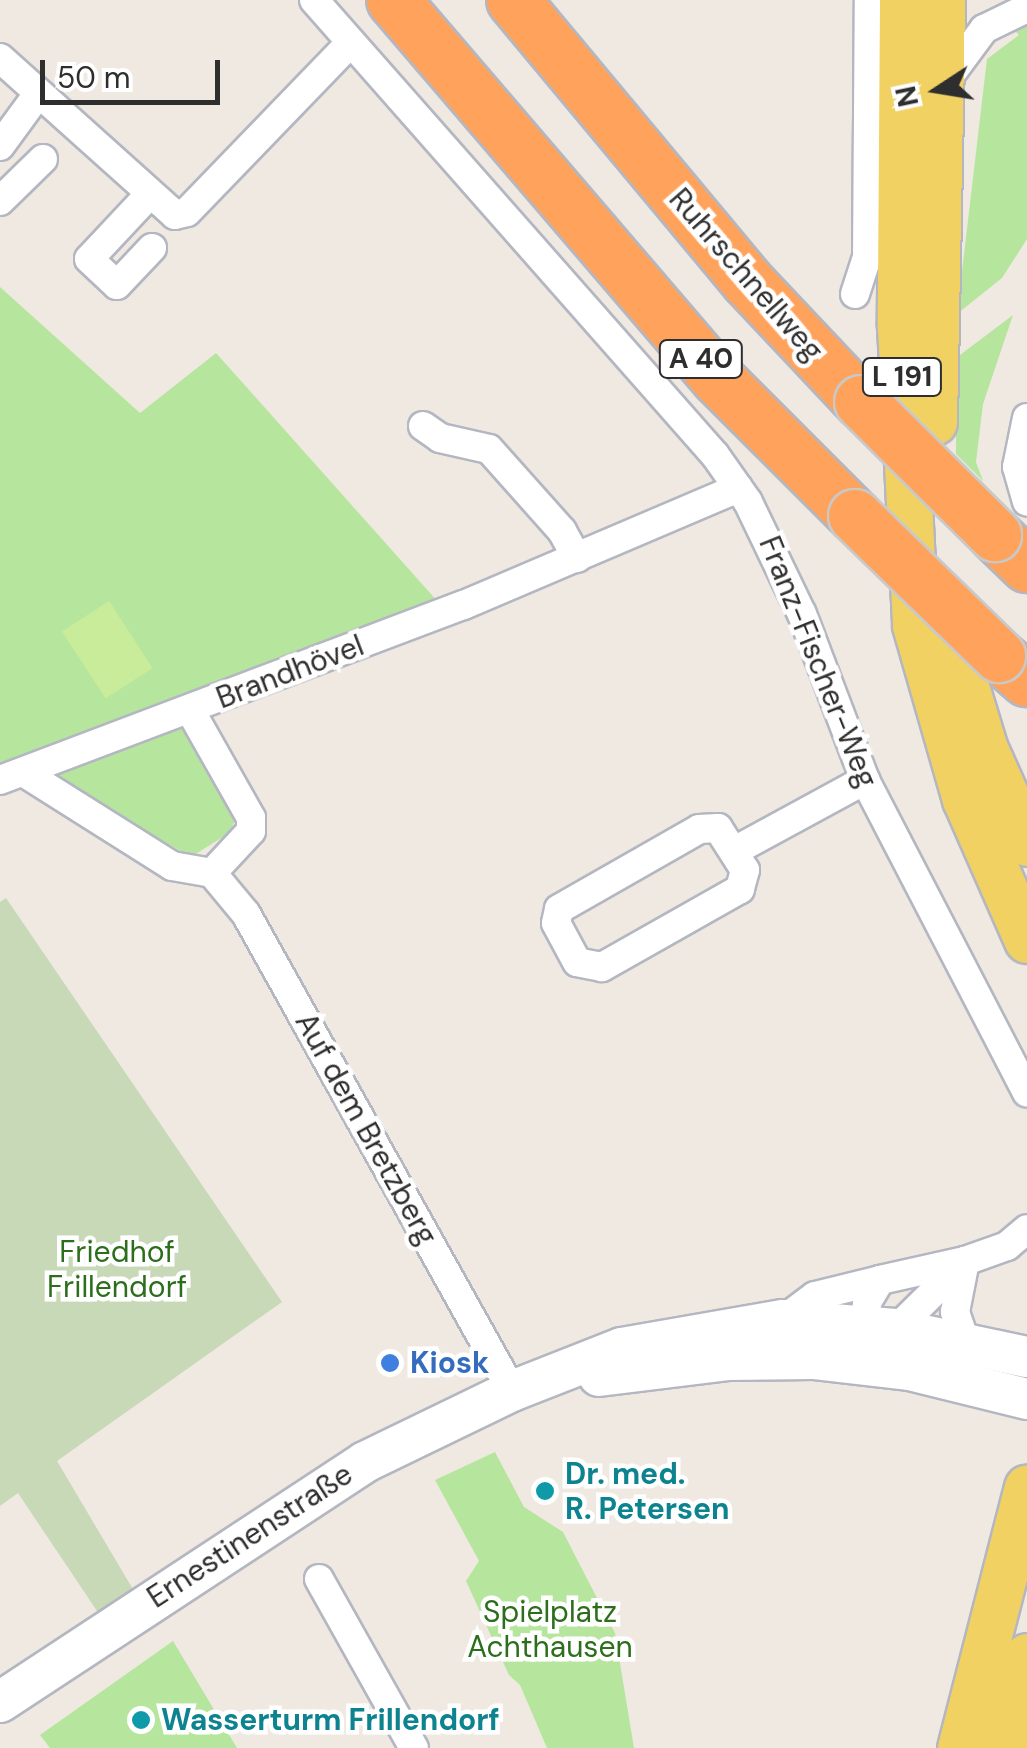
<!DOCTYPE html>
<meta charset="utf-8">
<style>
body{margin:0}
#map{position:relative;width:1027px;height:1748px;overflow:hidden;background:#efe9e1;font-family:"DM Sans",sans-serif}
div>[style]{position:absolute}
.green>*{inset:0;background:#b6e59e}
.cemetery>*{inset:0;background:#c8d9b8}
.pitch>*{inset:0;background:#c9ec9a;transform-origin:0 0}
.roads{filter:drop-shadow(2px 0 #b4b7c1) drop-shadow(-2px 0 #b4b7c1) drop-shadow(0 2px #b4b7c1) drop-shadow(0 -2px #b4b7c1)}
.street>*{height:28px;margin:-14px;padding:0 14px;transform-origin:14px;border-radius:14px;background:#fff}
.secondary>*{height:40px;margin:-20px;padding:0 20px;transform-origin:20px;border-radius:20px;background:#fff}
.primary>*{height:45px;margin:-22.5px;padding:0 22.5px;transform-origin:22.5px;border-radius:22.5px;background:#f2d163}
.highway>*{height:52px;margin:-26px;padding:0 26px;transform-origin:26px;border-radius:26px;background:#ffa35c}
.bridges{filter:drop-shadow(2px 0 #c9c9c9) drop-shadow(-2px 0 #c9c9c9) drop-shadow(0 2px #c9c9c9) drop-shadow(0 -2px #c9c9c9)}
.highway-bridge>*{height:52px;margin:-26px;padding:0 26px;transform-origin:26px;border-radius:26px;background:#ffa35c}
.dots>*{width:28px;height:28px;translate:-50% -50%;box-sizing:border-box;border:5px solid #fff;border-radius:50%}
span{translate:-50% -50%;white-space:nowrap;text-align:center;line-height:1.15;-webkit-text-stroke:9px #fff;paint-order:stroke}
.shield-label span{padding:2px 8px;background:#fff;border:2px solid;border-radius:8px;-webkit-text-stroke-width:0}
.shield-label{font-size:28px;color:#2e2e2e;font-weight:700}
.street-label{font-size:30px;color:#2e2e2e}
.park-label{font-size:30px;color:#2c6e1b}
.shop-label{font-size:30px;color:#366cbe;font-weight:700}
.left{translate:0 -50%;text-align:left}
.culture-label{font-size:30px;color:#0d838f;font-weight:700}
.north{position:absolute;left:887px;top:40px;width:100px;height:100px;-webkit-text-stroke:8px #fff;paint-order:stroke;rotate:258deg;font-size:28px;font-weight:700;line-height:40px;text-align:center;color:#2e2e2e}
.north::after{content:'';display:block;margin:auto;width:35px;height:45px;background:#2e2e2e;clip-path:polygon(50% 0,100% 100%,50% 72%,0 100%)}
.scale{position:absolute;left:40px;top:60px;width:180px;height:45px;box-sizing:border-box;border:5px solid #2e2e2e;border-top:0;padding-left:12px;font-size:30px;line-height:35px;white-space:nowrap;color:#2e2e2e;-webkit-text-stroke:8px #fff;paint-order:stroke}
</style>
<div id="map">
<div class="green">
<i style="clip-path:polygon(1027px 24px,1027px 239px,1002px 278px,957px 314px,987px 59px,1019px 35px,1010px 26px)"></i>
<i style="clip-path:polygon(0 287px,140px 413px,216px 353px,439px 603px,0 767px)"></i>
<i style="clip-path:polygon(1013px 315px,983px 404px,976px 462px,983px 481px,956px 454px,956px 358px)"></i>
<i style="clip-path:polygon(186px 715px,237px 816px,229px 833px,191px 857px,39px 769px)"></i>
<i style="clip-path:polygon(495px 1452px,524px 1507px,563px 1532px,615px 1633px,634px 1748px,547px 1748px,520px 1685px,509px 1675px,466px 1581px,479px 1561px,435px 1480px)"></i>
<i style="clip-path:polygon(173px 1641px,237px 1748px,50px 1748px,40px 1735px)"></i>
</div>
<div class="cemetery">
<i style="clip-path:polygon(6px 898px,282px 1302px,57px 1461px,134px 1591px,99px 1614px,18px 1493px,0 1506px,0 902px)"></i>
</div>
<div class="pitch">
<i style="left:109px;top:601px;width:80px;height:56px;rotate:57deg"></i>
</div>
<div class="roads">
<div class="street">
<i style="left:314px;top:0;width:606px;rotate:48.61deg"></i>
<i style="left:715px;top:455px;width:57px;rotate:54.9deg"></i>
<i style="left:748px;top:502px;width:124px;rotate:64.3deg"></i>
<i style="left:802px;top:614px;width:178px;rotate:69.2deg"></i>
<i style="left:865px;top:780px;width:352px;rotate:62.6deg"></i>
<i style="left:0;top:58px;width:235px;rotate:41.9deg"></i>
<i style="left:175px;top:215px;width:12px;rotate:-14deg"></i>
<i style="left:187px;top:212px;width:236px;rotate:-46deg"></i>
<i style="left:942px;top:86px;width:71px;rotate:-53.6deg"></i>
<i style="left:984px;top:29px;width:48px;rotate:-26deg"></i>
<i style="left:0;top:146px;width:64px;rotate:-53.8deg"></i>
<i style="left:148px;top:196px;width:86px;rotate:133.1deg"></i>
<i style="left:89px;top:259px;width:38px;rotate:43deg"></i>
<i style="left:117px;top:285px;width:51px;rotate:-46.6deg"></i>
<i style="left:0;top:201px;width:60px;rotate:-44.3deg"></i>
<i style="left:855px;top:294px;width:38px;rotate:-72deg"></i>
<i style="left:867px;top:258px;width:258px;rotate:-89.6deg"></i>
<i style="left:1027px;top:418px;width:50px;rotate:101.5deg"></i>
<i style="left:1017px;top:467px;width:36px;rotate:74deg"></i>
<i style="left:423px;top:426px;width:21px;rotate:35deg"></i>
<i style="left:440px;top:438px;width:50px;rotate:12.7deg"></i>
<i style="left:489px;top:449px;width:110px;rotate:48.3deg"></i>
<i style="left:562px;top:531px;width:31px;rotate:61deg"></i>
<i style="left:190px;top:710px;width:124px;rotate:60.5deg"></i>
<i style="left:251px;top:818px;width:13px;rotate:90deg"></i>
<i style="left:251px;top:831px;width:57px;rotate:132.9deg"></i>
<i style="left:23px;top:772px;width:176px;rotate:32.2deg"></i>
<i style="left:172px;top:866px;width:41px;rotate:9.9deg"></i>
<i style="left:212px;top:873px;width:53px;rotate:50.3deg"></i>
<i style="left:246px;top:914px;width:546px;rotate:60.85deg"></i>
<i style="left:0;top:780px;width:496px;rotate:-20.7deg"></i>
<i style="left:464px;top:605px;width:298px;rotate:-23.1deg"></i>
<i style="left:718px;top:828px;width:50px;rotate:57.3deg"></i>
<i style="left:745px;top:870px;width:20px;rotate:105deg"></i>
<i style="left:740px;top:889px;width:159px;rotate:150.5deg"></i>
<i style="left:602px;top:967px;width:25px;rotate:-169deg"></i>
<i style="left:577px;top:962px;width:44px;rotate:-118.3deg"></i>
<i style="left:556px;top:923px;width:14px;rotate:-78deg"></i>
<i style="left:559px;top:909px;width:161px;rotate:-29.7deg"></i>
<i style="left:699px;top:829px;width:19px;rotate:-3deg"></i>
<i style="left:736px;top:850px;width:147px;rotate:-28.5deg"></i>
<i style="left:783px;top:1320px;width:40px;rotate:-37deg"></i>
<i style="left:815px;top:1296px;width:67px;rotate:-13.8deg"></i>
<i style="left:885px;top:1340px;width:112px;rotate:-44.6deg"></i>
<i style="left:965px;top:1261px;width:45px;rotate:-19.7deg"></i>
<i style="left:1007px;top:1246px;width:26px;rotate:-40deg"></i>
<i style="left:965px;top:1341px;width:31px;rotate:-109deg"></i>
<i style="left:955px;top:1312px;width:52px;rotate:-78.9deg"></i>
<i style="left:864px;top:1345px;width:43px;rotate:-86deg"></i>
<i style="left:867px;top:1302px;width:26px;rotate:-59deg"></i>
<i style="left:880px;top:1280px;width:87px;rotate:-12.6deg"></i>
<i style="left:319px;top:1579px;width:194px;rotate:60.7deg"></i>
</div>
<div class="secondary">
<i style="left:599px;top:1376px;width:129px;rotate:-7.1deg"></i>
<i style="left:727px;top:1360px;width:86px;rotate:-0.7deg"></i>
<i style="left:813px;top:1359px;width:98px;rotate:6.5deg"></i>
<i style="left:910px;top:1370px;width:121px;rotate:13.9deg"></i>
<i style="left:0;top:1702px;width:437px;rotate:-33.3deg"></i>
<i style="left:365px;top:1462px;width:163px;rotate:-25.8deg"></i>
<i style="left:512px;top:1391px;width:118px;rotate:-21.4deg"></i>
<i style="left:622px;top:1348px;width:163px;rotate:-9.9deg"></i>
<i style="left:783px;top:1320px;width:112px;rotate:4.6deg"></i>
<i style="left:895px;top:1329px;width:135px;rotate:12deg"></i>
</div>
<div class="primary">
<i style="left:902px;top:0;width:326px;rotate:90.4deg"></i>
<i style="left:900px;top:326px;width:299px;rotate:87.1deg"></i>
<i style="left:915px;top:625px;width:181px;rotate:74deg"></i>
<i style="left:965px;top:799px;width:154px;rotate:66.3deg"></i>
<i style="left:934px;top:422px;width:422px;rotate:-88.9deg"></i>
<i style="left:943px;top:611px;width:144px;rotate:73.1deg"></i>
<i style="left:985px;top:749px;width:103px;rotate:65.9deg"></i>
<i style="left:960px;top:1748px;width:269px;rotate:-75.6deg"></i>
<i style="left:1003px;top:1748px;width:95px;rotate:-75.4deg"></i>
</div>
<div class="highway">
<i style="left:393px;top:0;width:499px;rotate:49.4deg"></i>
<i style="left:718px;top:379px;width:194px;rotate:45deg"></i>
<i style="left:513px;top:0;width:367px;rotate:50.2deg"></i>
<i style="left:748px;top:282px;width:165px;rotate:46.7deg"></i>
<i style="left:995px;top:535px;width:45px;rotate:44.1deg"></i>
<i style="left:999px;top:656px;width:37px;rotate:41deg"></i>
</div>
</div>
<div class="bridges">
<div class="highway-bridge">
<i style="left:861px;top:402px;width:189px;rotate:44.8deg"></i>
<i style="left:855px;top:516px;width:201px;rotate:44.2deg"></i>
</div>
</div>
<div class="dots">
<i style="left:390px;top:1363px;background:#3f7fe0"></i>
<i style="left:545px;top:1491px;background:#0f9aa8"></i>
<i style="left:141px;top:1720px;background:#0f9aa8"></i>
</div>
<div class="shield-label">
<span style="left:701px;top:359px">A 40</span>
<span style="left:902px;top:377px">L 191</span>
</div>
<div class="street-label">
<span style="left:746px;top:275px;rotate:49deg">Ruhrschnellweg</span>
<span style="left:818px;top:662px;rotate:68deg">Franz-Fischer-Weg</span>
<span style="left:290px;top:672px;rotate:-21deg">Brandhövel</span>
<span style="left:366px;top:1129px;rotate:61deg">Auf dem Bretzberg</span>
<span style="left:250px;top:1536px;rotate:-33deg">Ernestinenstraße</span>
</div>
<div class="park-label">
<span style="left:117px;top:1269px">Friedhof<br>Frillendorf</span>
<span style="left:550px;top:1629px">Spielplatz<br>Achthausen</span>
</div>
<div class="shop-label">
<span class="left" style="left:410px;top:1363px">Kiosk</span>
</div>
<div class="culture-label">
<span class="left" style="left:565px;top:1491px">Dr. med.<br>R. Petersen</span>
<span class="left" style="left:161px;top:1720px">Wasserturm Frillendorf</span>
</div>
<div class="north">N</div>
<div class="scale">50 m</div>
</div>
